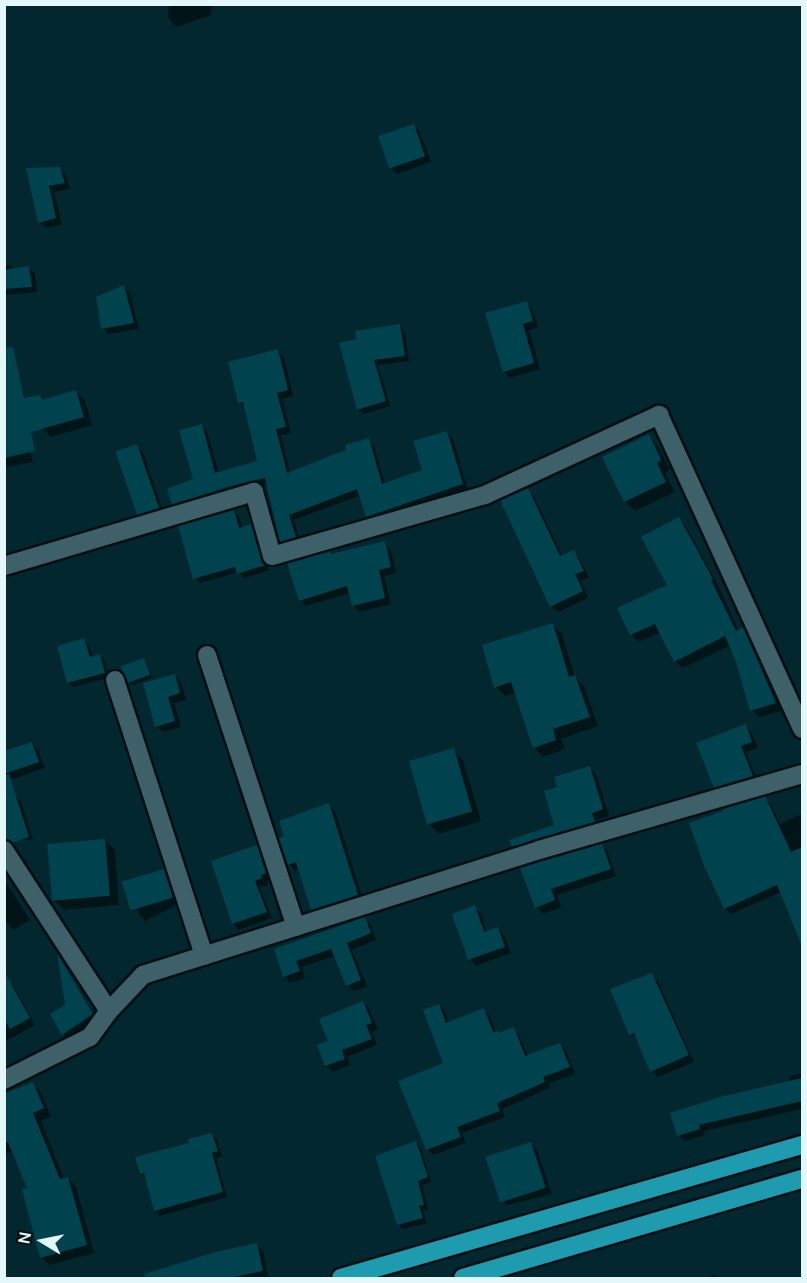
<!DOCTYPE html>
<style>
body{margin:0}
#map{position:relative;width:807px;height:1283px;overflow:hidden;background:#03272e;font-family:Manrope,sans-serif}
div>[style]{position:absolute}
.shadow>*{inset:0;background:#0007}
.building>*{inset:0;background:#00424e;transform-origin:0 0}
.roads{filter:drop-shadow(2px 0 #000f14) drop-shadow(-2px 0 #000f14) drop-shadow(0 2px #000f14) drop-shadow(0 -2px #000f14)}
.minor>*{height:18px;margin:-9px;padding:0 9px;transform-origin:9px;border-radius:9px;background:#3e6068}
.major>*{height:18px;margin:-9px;padding:0 9px;transform-origin:9px;border-radius:9px;background:#1f9baf}
span{translate:-50% -50%;white-space:nowrap;text-align:center;line-height:1.15;-webkit-text-stroke:5px #020e11;paint-order:stroke}
.frame{position:absolute;inset:0;border:6px solid #e4f7fb;pointer-events:none}
.north{position:absolute;left:12px;top:1211px;width:60px;height:60px;-webkit-text-stroke:4px #020e11;paint-order:stroke;rotate:280deg;font-size:16px;font-weight:700;line-height:24px;text-align:center;color:#e4f7fb}
.north::after{content:'';display:block;margin:auto;width:21px;height:27px;background:#e4f7fb;clip-path:polygon(50% 0,100% 100%,50% 72%,0 100%)}
</style>
<div id="map">
<div class="shadow">
<i style="clip-path:polygon(169px 4px,212px 4px,211px 15px,177px 27px,168px 18px)"></i>
<i style="clip-path:polygon(414px 126px,420px 132px,431px 162px,397px 174px,391px 168px)"></i>
<i style="clip-path:polygon(59px 168px,66px 175px,70px 189px,54px 192px,62px 225px,46px 228px,39px 222px,28px 170px)"></i>
<i style="clip-path:polygon(10px 265px,14px 270px,28px 267px,35px 273px,37px 292px,4px 295px,4px 266px)"></i>
<i style="clip-path:polygon(124px 287px,130px 293px,139px 329px,109px 334px,103px 328px)"></i>
<i style="clip-path:polygon(526px 303px,533px 310px,538px 327px,529px 330px,540px 369px,510px 378px,504px 371px)"></i>
<i style="clip-path:polygon(400px 326px,405px 332px,409px 361px,378px 365px,390px 406px,364px 414px,358px 409px,340px 344px)"></i>
<i style="clip-path:polygon(evenodd,278px 351px,284px 357px,293px 396px,282px 399px,291px 433px,281px 435px,290px 473px,348px 451px,347px 446px,368px 440px,374px 446px,385px 484px,424px 471px,415px 442px,447px 433px,453px 439px,468px 490px,373px 522px,367px 517px,361px 495px,294px 520px,301px 543px,287px 547px,281px 541px,268px 484px,179px 510px,173px 504px,169px 490px,195px 480px,181px 431px,201px 426px,207px 431px,219px 474px,259px 462px,246px 408px,239px 402px,230px 363px,278px 351px,237px 482px,238px 485px,175px 505px,175px 502px,237px 482px)"></i>
<i style="clip-path:polygon(4px 367px,33px 462px,8px 467px,4px 464px)"></i>
<i style="clip-path:polygon(76px 392px,85px 401px,92px 425px,51px 437px,42px 428px)"></i>
<i style="clip-path:polygon(649px 436px,658px 446px,670px 470px,665px 473px,675px 492px,635px 511px,625px 501px)"></i>
<i style="clip-path:polygon(136px 446px,143px 452px,164px 514px,144px 521px,138px 514px)"></i>
<i style="clip-path:polygon(527px 490px,534px 496px,563px 557px,574px 552px,580px 559px,589px 577px,581px 581px,588px 598px,558px 612px,551px 606px)"></i>
<i style="clip-path:polygon(234px 511px,239px 516px,242px 528px,251px 526px,256px 531px,266px 566px,270px 570px,244px 578px,238px 572px,200px 583px,195px 578px)"></i>
<i style="clip-path:polygon(679px 518px,686px 526px,719px 587px,739px 631px,743px 629px,751px 637px,782px 711px,759px 717px,752px 710px,731px 645px,683px 668px,675px 661px,661px 632px,639px 642px,631px 634px,619px 609px,669px 586px)"></i>
<i style="clip-path:polygon(384px 543px,391px 550px,396px 573px,384px 576px,391px 604px,360px 612px,353px 605px,350px 593px,306px 606px,300px 600px,332px 556px)"></i>
<i style="clip-path:polygon(553px 625px,562px 634px,575px 678px,584px 686px,598px 726px,561px 739px,565px 749px,543px 757px,534px 748px,516px 693px,505px 696px,496px 687px)"></i>
<i style="clip-path:polygon(84px 640px,89px 645px,93px 657px,100px 656px,105px 661px,109px 678px,73px 687px,68px 682px)"></i>
<i style="clip-path:polygon(144px 659px,152px 678px,132px 685px,129px 682px)"></i>
<i style="clip-path:polygon(174px 675px,181px 682px,186px 700px,174px 703px,181px 727px,163px 732px,156px 726px)"></i>
<i style="clip-path:polygon(746px 726px,752px 733px,758px 748px,746px 752px,758px 783px,722px 793px,716px 787px)"></i>
<i style="clip-path:polygon(32px 743px,38px 750px,45px 768px,10px 780px,4px 775px,4px 753px)"></i>
<i style="clip-path:polygon(453px 750px,463px 760px,481px 821px,439px 834px,429px 824px)"></i>
<i style="clip-path:polygon(590px 767px,596px 774px,609px 816px,560px 831px,560px 834px,599px 822px,601px 828px,520px 852px,513px 846px,556px 826px,559px 788px)"></i>
<i style="clip-path:polygon(14px 795px,21px 802px,33px 839px,16px 841px)"></i>
<i style="clip-path:polygon(765px 798px,771px 804px,780px 824px,802px 814px,802px 942px,781px 892px,731px 914px,725px 908px)"></i>
<i style="clip-path:polygon(329px 805px,335px 811px,364px 902px,319px 916px,312px 909px,299px 869px,295px 871px,289px 864px)"></i>
<i style="clip-path:polygon(105px 840px,115px 850px,119px 905px,64px 910px,54px 900px)"></i>
<i style="clip-path:polygon(602px 845px,608px 852px,616px 876px,557px 895px,561px 907px,543px 914px,537px 907px,522px 869px)"></i>
<i style="clip-path:polygon(257px 847px,263px 853px,272px 879px,267px 881px,268px 885px,260px 887px,272px 918px,239px 930px,233px 924px,212px 862px)"></i>
<i style="clip-path:polygon(164px 871px,170px 877px,179px 904px,145px 921px,139px 914px,126px 889px)"></i>
<i style="clip-path:polygon(4px 879px,30px 920px,13px 930px,4px 919px)"></i>
<i style="clip-path:polygon(474px 907px,481px 914px,487px 932px,498px 929px,504px 935px,511px 953px,476px 966px,470px 959px)"></i>
<i style="clip-path:polygon(365px 918px,371px 925px,376px 940px,352px 950px,367px 986px,354px 991px,347px 985px,335px 956px,302px 967px,305px 978px,290px 983px,284px 976px,275px 950px)"></i>
<i style="clip-path:polygon(59px 957px,98px 1021px,70px 1040px,63px 1034px,66px 1006px)"></i>
<i style="clip-path:polygon(652px 975px,658px 981px,694px 1062px,658px 1077px,651px 1071px,638px 1039px,630px 1034px)"></i>
<i style="clip-path:polygon(10px 983px,16px 990px,35px 1025px,4px 1042px,4px 987px)"></i>
<i style="clip-path:polygon(363px 1002px,369px 1009px,378px 1029px,372px 1032px,377px 1045px,347px 1057px,350px 1065px,333px 1072px,326px 1066px)"></i>
<i style="clip-path:polygon(439px 1005px,445px 1011px,449px 1023px,484px 1010px,490px 1016px,496px 1033px,500px 1034px,513px 1029px,519px 1035px,528px 1056px,560px 1044px,566px 1050px,575px 1074px,548px 1084px,550px 1088px,502px 1109px,505px 1117px,462px 1133px,466px 1143px,433px 1155px,427px 1149px,445px 1064px)"></i>
<i style="clip-path:polygon(802px 1073px,802px 1109px,704px 1131px,705px 1135px,685px 1141px,679px 1135px,672px 1114px,790px 1082px,789px 1077px)"></i>
<i style="clip-path:polygon(33px 1084px,41px 1092px,51px 1117px,41px 1121px,64px 1179px,68px 1178px,76px 1187px,94px 1253px,50px 1265px,41px 1257px,29px 1189px,14px 1151px,5px 1154px,4px 1096px)"></i>
<i style="clip-path:polygon(212px 1134px,217px 1139px,222px 1156px,216px 1158px,227px 1197px,160px 1216px,155px 1211px,147px 1179px,141px 1174px)"></i>
<i style="clip-path:polygon(416px 1143px,421px 1148px,431px 1182px,422px 1185px,428px 1209px,423px 1211px,427px 1223px,403px 1229px,398px 1225px)"></i>
<i style="clip-path:polygon(530px 1143px,537px 1150px,552px 1194px,507px 1205px,500px 1199px)"></i>
<i style="clip-path:polygon(256px 1244px,263px 1251px,268px 1277px,163px 1278px,161px 1271px)"></i>
<i style="clip-path:polygon(716px 1275px,719px 1278px,703px 1278px)"></i>
</div>
<div class="building">
<i style="left:414px;top:124px;width:34px;height:38px;rotate:71deg"></i>
<i style="clip-path:polygon(60px 167px,65px 183px,49px 186px,56px 218px,38px 223px,26px 168px)"></i>
<i style="clip-path:polygon(29px 266px,32px 287px,4px 289px,4px 270px)"></i>
<i style="clip-path:polygon(124px 285px,134px 323px,101px 329px,96px 297px)"></i>
<i style="clip-path:polygon(527px 301px,533px 321px,523px 324px,534px 363px,503px 372px,485px 313px)"></i>
<i style="clip-path:polygon(400px 324px,405px 356px,374px 360px,386px 401px,357px 410px,339px 343px,356px 339px,355px 331px)"></i>
<i style="clip-path:polygon(13px 347px,24px 398px,40px 395px,42px 400px,76px 390px,84px 417px,31px 432px,35px 451px,4px 458px,4px 348px)"></i>
<i style="clip-path:polygon(278px 349px,288px 390px,277px 393px,286px 427px,276px 429px,287px 473px,346px 450px,345px 445px,369px 438px,382px 484px,422px 470px,413px 441px,447px 431px,463px 484px,366px 517px,357px 489px,289px 515px,296px 537px,280px 542px,265px 478px,230px 486px,172px 505px,167px 489px,193px 479px,179px 430px,202px 424px,215px 473px,257px 461px,243px 402px,238px 403px,228px 362px)"></i>
<i style="clip-path:polygon(649px 434px,661px 460px,657px 463px,666px 482px,624px 502px,602px 457px)"></i>
<i style="left:137px;top:444px;width:68px;height:23px;rotate:71deg"></i>
<i style="clip-path:polygon(528px 488px,560px 556px,574px 550px,584px 571px,575px 574px,583px 591px,550px 607px,500px 500px)"></i>
<i style="clip-path:polygon(234px 510px,239px 528px,251px 524px,261px 559px,266px 565px,237px 574px,235px 567px,193px 579px,178px 526px)"></i>
<i style="clip-path:polygon(679px 517px,713px 579px,711px 580px,736px 631px,743px 627px,776px 703px,750px 711px,736px 662px,725px 636px,674px 662px,655px 624px,630px 635px,617px 608px,667px 585px,641px 537px)"></i>
<i style="clip-path:polygon(385px 541px,391px 567px,379px 570px,385px 598px,352px 606px,347px 586px,299px 601px,287px 563px,330px 551px,331px 554px)"></i>
<i style="clip-path:polygon(553px 623px,569px 677px,575px 675px,590px 717px,553px 729px,556px 740px,533px 748px,511px 682px,494px 688px,482px 645px)"></i>
<i style="clip-path:polygon(84px 638px,90px 657px,100px 654px,105px 673px,67px 683px,57px 646px)"></i>
<i style="left:144px;top:658px;width:18px;height:25px;rotate:71deg"></i>
<i style="clip-path:polygon(175px 674px,180px 693px,168px 697px,175px 721px,155px 727px,143px 683px)"></i>
<i style="clip-path:polygon(746px 724px,752px 742px,741px 746px,753px 776px,714px 788px,696px 743px)"></i>
<i style="clip-path:polygon(32px 742px,39px 762px,4px 774px,4px 751px)"></i>
<i style="left:454px;top:748px;width:66px;height:47px;rotate:74deg"></i>
<i style="clip-path:polygon(590px 766px,603px 809px,592px 813px,595px 822px,512px 847px,509px 840px,554px 825px,544px 791px,557px 787px,554px 777px)"></i>
<i style="clip-path:polygon(9px 774px,29px 837px,12px 843px,4px 839px,4px 775px)"></i>
<i style="clip-path:polygon(765px 796px,791px 852px,802px 847px,802px 946px,777px 885px,724px 909px,703px 863px,689px 823px,723px 811px,723px 809px)"></i>
<i style="clip-path:polygon(329px 803px,358px 895px,311px 910px,296px 862px,288px 865px,279px 838px,284px 836px,279px 821px)"></i>
<i style="left:105px;top:839px;width:57px;height:58px;rotate:85deg"></i>
<i style="clip-path:polygon(602px 843px,611px 869px,551px 889px,555px 900px,535px 908px,520px 868px)"></i>
<i style="clip-path:polygon(257px 845px,266px 873px,261px 875px,262px 878px,255px 881px,267px 912px,232px 924px,211px 861px)"></i>
<i style="left:164px;top:869px;width:30px;height:44px;rotate:73deg"></i>
<i style="clip-path:polygon(475px 905px,484px 932px,498px 927px,505px 947px,468px 960px,452px 914px)"></i>
<i style="clip-path:polygon(365px 917px,371px 933px,347px 943px,361px 980px,346px 986px,331px 949px,296px 961px,300px 971px,283px 977px,274px 949px)"></i>
<i style="clip-path:polygon(57px 953px,93px 1014px,62px 1035px,50px 1014px,65px 1005px)"></i>
<i style="clip-path:polygon(4px 971px,30px 1018px,10px 1029px,4px 1019px)"></i>
<i style="clip-path:polygon(652px 973px,689px 1055px,650px 1072px,634px 1033px,629px 1035px,610px 989px)"></i>
<i style="clip-path:polygon(363px 1001px,372px 1023px,366px 1025px,372px 1039px,342px 1050px,345px 1059px,325px 1066px,317px 1045px,328px 1041px,319px 1019px)"></i>
<i style="clip-path:polygon(439px 1004px,446px 1023px,484px 1008px,493px 1032px,498px 1031px,499px 1033px,514px 1027px,525px 1056px,560px 1043px,570px 1067px,543px 1077px,545px 1082px,497px 1103px,500px 1111px,457px 1127px,461px 1137px,426px 1150px,398px 1081px,443px 1063px,423px 1010px)"></i>
<i style="clip-path:polygon(802px 1078px,802px 1101px,699px 1125px,700px 1129px,677px 1136px,670px 1113px,720px 1097px)"></i>
<i style="clip-path:polygon(33px 1082px,44px 1108px,33px 1113px,60px 1179px,68px 1177px,87px 1245px,40px 1258px,22px 1189px,27px 1188px,8px 1142px,4px 1143px,4px 1094px)"></i>
<i style="clip-path:polygon(212px 1133px,218px 1151px,212px 1153px,223px 1192px,154px 1211px,144px 1173px,140px 1174px,135px 1157px,189px 1143px,188px 1139px)"></i>
<i style="clip-path:polygon(416px 1141px,428px 1177px,418px 1181px,424px 1205px,419px 1206px,423px 1218px,397px 1225px,375px 1156px)"></i>
<i style="left:531px;top:1142px;width:48px;height:48px;rotate:72deg"></i>
<i style="clip-path:polygon(257px 1243px,263px 1271px,230px 1278px,145px 1278px,144px 1274px,216px 1252px)"></i>
</div>
<div class="roads">
<div class="minor">
<i style="left:4px;top:566px;width:261px;rotate:-16.5deg"></i>
<i style="left:254px;top:492px;width:66px;rotate:74.3deg"></i>
<i style="left:272px;top:556px;width:222px;rotate:-16deg"></i>
<i style="left:485px;top:495px;width:192px;rotate:-24.7deg"></i>
<i style="left:659px;top:415px;width:345px;rotate:65.5deg"></i>
<i style="left:207px;top:655px;width:286px;rotate:71.9deg"></i>
<i style="left:115px;top:680px;width:290px;rotate:72.1deg"></i>
<i style="left:4px;top:850px;width:192px;rotate:56.9deg"></i>
<i style="left:4px;top:1080px;width:96px;rotate:-26.6deg"></i>
<i style="left:90px;top:1037px;width:32px;rotate:-54deg"></i>
<i style="left:109px;top:1011px;width:50px;rotate:-46.6deg"></i>
<i style="left:143px;top:975px;width:415px;rotate:-17.5deg"></i>
<i style="left:539px;top:850px;width:274px;rotate:-16.1deg"></i>
</div>
<div class="major">
<i style="left:341px;top:1278px;width:480px;rotate:-16.1deg"></i>
<i style="left:463px;top:1278px;width:353px;rotate:-16.3deg"></i>
</div>
</div>
<div class="frame"></div>
<div class="north">N</div>
</div>
